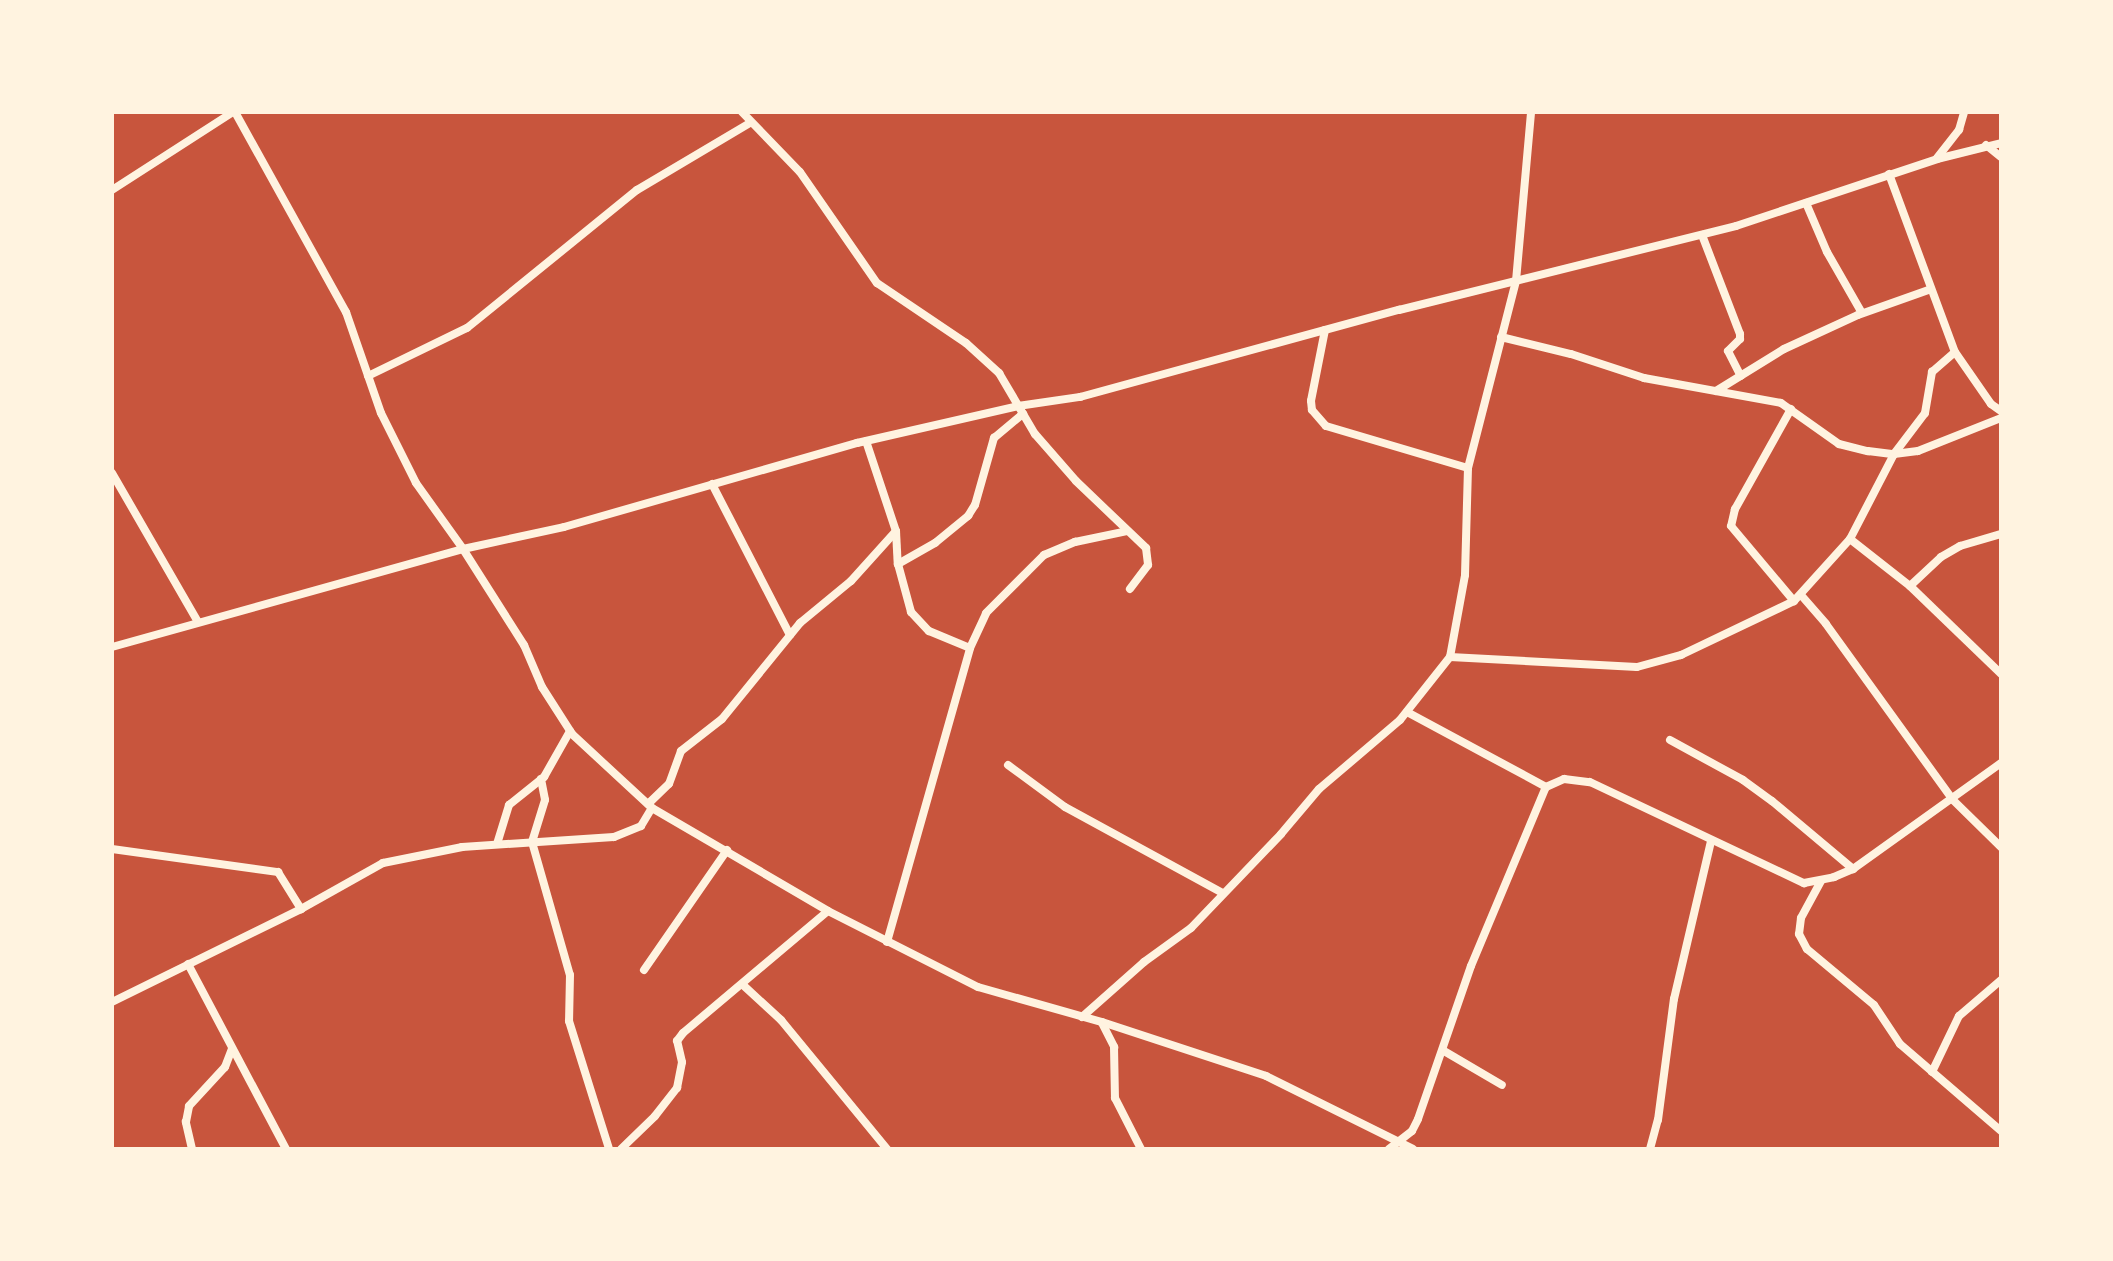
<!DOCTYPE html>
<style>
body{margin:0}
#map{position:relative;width:2113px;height:1261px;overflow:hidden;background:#c8553d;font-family:"Roboto Condensed",sans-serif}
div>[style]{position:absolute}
.minor>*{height:8px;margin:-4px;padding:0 4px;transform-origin:4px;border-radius:4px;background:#fff3e0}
span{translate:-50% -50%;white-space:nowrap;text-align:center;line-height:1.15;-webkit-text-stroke:7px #fff3e0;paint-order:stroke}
.frame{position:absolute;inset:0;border:114px solid #fff3e0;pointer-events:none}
</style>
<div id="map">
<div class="minor">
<i style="left:235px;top:112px;width:229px;rotate:61deg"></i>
<i style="left:346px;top:312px;width:107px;rotate:70.9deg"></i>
<i style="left:381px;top:413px;width:78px;rotate:63.4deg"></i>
<i style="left:416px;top:483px;width:81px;rotate:54.5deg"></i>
<i style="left:463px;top:549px;width:114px;rotate:57.6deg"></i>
<i style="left:524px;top:645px;width:46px;rotate:66.8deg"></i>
<i style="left:542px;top:687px;width:56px;rotate:57.4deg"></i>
<i style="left:572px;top:734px;width:109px;rotate:42.8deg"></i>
<i style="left:652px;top:808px;width:204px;rotate:30.3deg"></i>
<i style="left:828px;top:911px;width:168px;rotate:26.9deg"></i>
<i style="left:978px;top:987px;width:129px;rotate:15.8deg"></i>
<i style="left:1102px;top:1022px;width:173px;rotate:18.2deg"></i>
<i style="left:1266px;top:1076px;width:164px;rotate:26.4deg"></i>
<i style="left:742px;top:112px;width:83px;rotate:46deg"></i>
<i style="left:800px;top:172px;width:135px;rotate:55.3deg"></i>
<i style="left:877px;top:283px;width:107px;rotate:34deg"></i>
<i style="left:966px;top:343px;width:45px;rotate:42.3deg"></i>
<i style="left:999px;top:373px;width:71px;rotate:59.5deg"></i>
<i style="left:1035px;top:434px;width:62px;rotate:48.9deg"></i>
<i style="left:1076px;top:481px;width:97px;rotate:43.7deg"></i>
<i style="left:1146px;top:548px;width:17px;rotate:83deg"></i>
<i style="left:1148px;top:565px;width:30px;rotate:127deg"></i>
<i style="left:1986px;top:145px;width:19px;rotate:39deg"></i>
<i style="left:1937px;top:158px;width:36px;rotate:-52deg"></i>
<i style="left:1959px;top:130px;width:19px;rotate:-74deg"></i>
<i style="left:1889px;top:174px;width:190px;rotate:69.7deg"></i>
<i style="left:1955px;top:352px;width:63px;rotate:55.3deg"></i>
<i style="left:1991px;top:404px;width:12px;rotate:35deg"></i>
<i style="left:112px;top:190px;width:144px;rotate:-32.8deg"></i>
<i style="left:1806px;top:203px;width:53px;rotate:66.8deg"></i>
<i style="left:1827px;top:252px;width:70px;rotate:60.2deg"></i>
<i style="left:1702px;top:235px;width:106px;rotate:69deg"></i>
<i style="left:1740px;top:334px;width:5px;rotate:90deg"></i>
<i style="left:1740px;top:339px;width:17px;rotate:135deg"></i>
<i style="left:1728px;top:351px;width:28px;rotate:63deg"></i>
<i style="left:1325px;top:330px;width:72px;rotate:101.2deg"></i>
<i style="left:1311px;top:401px;width:9px;rotate:84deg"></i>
<i style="left:1312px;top:410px;width:21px;rotate:49deg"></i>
<i style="left:1326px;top:426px;width:148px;rotate:16.5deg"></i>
<i style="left:1501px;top:337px;width:72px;rotate:13.7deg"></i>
<i style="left:1571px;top:354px;width:77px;rotate:18.2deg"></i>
<i style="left:1644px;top:378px;width:139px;rotate:10.3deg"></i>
<i style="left:1781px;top:403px;width:71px;rotate:35.3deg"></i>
<i style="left:1839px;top:444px;width:30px;rotate:14deg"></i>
<i style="left:1868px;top:451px;width:26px;rotate:7deg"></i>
<i style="left:1894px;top:454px;width:24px;rotate:-7deg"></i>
<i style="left:1918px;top:451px;width:89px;rotate:-21.7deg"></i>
<i style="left:368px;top:376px;width:110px;rotate:-25.9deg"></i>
<i style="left:467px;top:328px;width:219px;rotate:-39.1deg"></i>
<i style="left:637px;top:190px;width:131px;rotate:-30.7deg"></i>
<i style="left:1716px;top:391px;width:80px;rotate:-31.7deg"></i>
<i style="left:1784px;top:349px;width:81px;rotate:-24.7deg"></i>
<i style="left:1858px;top:315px;width:77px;rotate:-19.6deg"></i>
<i style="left:1791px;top:409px;width:115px;rotate:119.2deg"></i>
<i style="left:1735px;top:509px;width:17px;rotate:103deg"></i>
<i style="left:1731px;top:526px;width:98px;rotate:50deg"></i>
<i style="left:866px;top:441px;width:95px;rotate:71.6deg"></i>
<i style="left:896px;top:531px;width:33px;rotate:87deg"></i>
<i style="left:898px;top:564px;width:50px;rotate:74.8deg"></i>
<i style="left:911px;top:612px;width:26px;rotate:47deg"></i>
<i style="left:929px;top:631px;width:44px;rotate:22.5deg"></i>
<i style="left:112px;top:473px;width:172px;rotate:60deg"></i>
<i style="left:712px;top:484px;width:170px;rotate:62.7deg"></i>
<i style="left:1850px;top:539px;width:76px;rotate:38.1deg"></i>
<i style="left:1910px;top:586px;width:127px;rotate:44deg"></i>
<i style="left:898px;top:564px;width:43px;rotate:-29.6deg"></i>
<i style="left:935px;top:543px;width:43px;rotate:-39.3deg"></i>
<i style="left:968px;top:516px;width:13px;rotate:-58deg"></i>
<i style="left:975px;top:505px;width:70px;rotate:-74.2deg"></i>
<i style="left:994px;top:438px;width:38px;rotate:-40deg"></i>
<i style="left:1910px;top:586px;width:42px;rotate:-43.1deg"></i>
<i style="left:1941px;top:557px;width:22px;rotate:-30deg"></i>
<i style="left:1960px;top:546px;width:43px;rotate:-16.3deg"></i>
<i style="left:1801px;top:595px;width:38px;rotate:49deg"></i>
<i style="left:1826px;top:624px;width:216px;rotate:54.2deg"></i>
<i style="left:1952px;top:799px;width:69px;rotate:44.4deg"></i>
<i style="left:112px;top:647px;width:364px;rotate:-15.6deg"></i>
<i style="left:463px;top:549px;width:103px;rotate:-12.3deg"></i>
<i style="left:564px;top:527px;width:305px;rotate:-16deg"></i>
<i style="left:857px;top:443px;width:165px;rotate:-12.9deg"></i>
<i style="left:1018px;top:406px;width:63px;rotate:-8.3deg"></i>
<i style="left:1080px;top:397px;width:331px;rotate:-15.3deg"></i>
<i style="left:1399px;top:310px;width:347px;rotate:-14deg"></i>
<i style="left:1736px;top:226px;width:212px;rotate:-18.4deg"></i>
<i style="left:1937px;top:159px;width:66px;rotate:-14deg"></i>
<i style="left:1450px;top:657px;width:187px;rotate:3.1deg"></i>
<i style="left:1637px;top:667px;width:46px;rotate:-15.3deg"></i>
<i style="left:1681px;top:655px;width:125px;rotate:-25.5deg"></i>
<i style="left:1794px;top:601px;width:84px;rotate:-47.9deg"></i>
<i style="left:1850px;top:539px;width:96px;rotate:-62.6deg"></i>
<i style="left:1894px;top:454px;width:51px;rotate:-52.9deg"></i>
<i style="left:1925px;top:413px;width:42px;rotate:-80.3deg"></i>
<i style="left:1932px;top:372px;width:30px;rotate:-41deg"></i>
<i style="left:1407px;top:712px;width:158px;rotate:28.3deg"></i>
<i style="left:1670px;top:740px;width:83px;rotate:28.7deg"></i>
<i style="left:1743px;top:780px;width:36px;rotate:36deg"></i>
<i style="left:1772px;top:801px;width:106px;rotate:40deg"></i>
<i style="left:1008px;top:765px;width:71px;rotate:36.4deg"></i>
<i style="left:1065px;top:807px;width:180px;rotate:28.6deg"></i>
<i style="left:541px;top:779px;width:21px;rotate:79deg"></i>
<i style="left:545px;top:800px;width:44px;rotate:107.2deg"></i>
<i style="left:532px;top:842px;width:138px;rotate:74.1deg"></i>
<i style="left:570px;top:975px;width:46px;rotate:91.2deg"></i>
<i style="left:569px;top:1021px;width:134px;rotate:72.6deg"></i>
<i style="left:648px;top:804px;width:29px;rotate:-44deg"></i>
<i style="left:669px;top:784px;width:35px;rotate:-70deg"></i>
<i style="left:681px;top:751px;width:52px;rotate:-38deg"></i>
<i style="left:722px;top:719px;width:124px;rotate:-50.9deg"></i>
<i style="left:800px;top:623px;width:66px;rotate:-39.5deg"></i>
<i style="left:851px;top:581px;width:67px;rotate:-48deg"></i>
<i style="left:497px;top:844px;width:41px;rotate:-72.9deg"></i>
<i style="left:509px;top:805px;width:45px;rotate:-38.7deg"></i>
<i style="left:544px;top:777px;width:53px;rotate:-60.5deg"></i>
<i style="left:112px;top:849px;width:168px;rotate:7.9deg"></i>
<i style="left:278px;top:872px;width:44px;rotate:58.1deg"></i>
<i style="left:1821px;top:881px;width:42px;rotate:118.4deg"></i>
<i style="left:1801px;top:918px;width:16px;rotate:97deg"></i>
<i style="left:1799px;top:934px;width:17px;rotate:62deg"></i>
<i style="left:1807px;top:949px;width:87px;rotate:39.9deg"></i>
<i style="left:1874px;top:1005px;width:47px;rotate:56.3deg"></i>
<i style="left:1900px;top:1044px;width:133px;rotate:40.7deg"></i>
<i style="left:887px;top:942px;width:305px;rotate:-74.2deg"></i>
<i style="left:970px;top:648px;width:38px;rotate:-65deg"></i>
<i style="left:986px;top:613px;width:82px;rotate:-45deg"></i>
<i style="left:1044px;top:555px;width:34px;rotate:-23deg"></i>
<i style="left:1075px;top:542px;width:53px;rotate:-11.9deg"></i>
<i style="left:188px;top:964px;width:209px;rotate:62.1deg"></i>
<i style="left:644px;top:970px;width:146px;rotate:-55.3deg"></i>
<i style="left:743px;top:985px;width:52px;rotate:42.6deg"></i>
<i style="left:781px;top:1020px;width:167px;rotate:50.6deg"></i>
<i style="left:112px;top:1002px;width:211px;rotate:-26.2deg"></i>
<i style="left:301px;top:909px;width:94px;rotate:-29.3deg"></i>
<i style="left:383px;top:863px;width:81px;rotate:-11.4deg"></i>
<i style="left:462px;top:847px;width:152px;rotate:-3.8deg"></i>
<i style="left:614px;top:837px;width:29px;rotate:-22deg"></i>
<i style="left:641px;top:826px;width:21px;rotate:-59deg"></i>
<i style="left:1082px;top:1017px;width:83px;rotate:-41.6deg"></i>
<i style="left:1144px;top:962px;width:58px;rotate:-35.9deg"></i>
<i style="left:1191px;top:928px;width:130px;rotate:-46.2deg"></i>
<i style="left:1281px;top:834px;width:59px;rotate:-49.8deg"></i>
<i style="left:1319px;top:789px;width:106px;rotate:-40.4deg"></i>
<i style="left:1400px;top:720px;width:80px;rotate:-51.6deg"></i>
<i style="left:1450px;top:657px;width:83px;rotate:-79.6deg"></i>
<i style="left:1465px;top:575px;width:107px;rotate:-88.4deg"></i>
<i style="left:1468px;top:468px;width:193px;rotate:-75.6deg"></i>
<i style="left:1516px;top:281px;width:170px;rotate:-84.9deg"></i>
<i style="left:1102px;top:1023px;width:27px;rotate:63deg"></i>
<i style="left:1114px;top:1047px;width:51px;rotate:88.9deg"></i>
<i style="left:1115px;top:1098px;width:57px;rotate:63deg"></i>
<i style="left:1444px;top:1051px;width:67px;rotate:30.4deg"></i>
<i style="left:1932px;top:1072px;width:62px;rotate:-64.3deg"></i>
<i style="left:1959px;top:1016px;width:55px;rotate:-40.6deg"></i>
<i style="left:192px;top:1149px;width:28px;rotate:-103deg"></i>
<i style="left:186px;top:1122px;width:16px;rotate:-79deg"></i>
<i style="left:189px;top:1106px;width:53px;rotate:-47.3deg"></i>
<i style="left:225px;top:1067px;width:19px;rotate:-69deg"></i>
<i style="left:621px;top:1149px;width:47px;rotate:-44.1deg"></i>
<i style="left:655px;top:1116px;width:36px;rotate:-52deg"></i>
<i style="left:677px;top:1088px;width:26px;rotate:-79deg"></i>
<i style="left:682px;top:1062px;width:22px;rotate:-103deg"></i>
<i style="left:677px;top:1041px;width:10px;rotate:-53deg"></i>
<i style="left:683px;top:1033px;width:189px;rotate:-40.1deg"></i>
<i style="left:1389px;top:1149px;width:29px;rotate:-38deg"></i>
<i style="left:1412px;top:1131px;width:13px;rotate:-63deg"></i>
<i style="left:1418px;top:1119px;width:162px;rotate:-70.9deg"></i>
<i style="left:1471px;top:966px;width:194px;rotate:-67.3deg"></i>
<i style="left:1546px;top:787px;width:20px;rotate:-24deg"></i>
<i style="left:1564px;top:779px;width:26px;rotate:7deg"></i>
<i style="left:1590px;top:782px;width:237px;rotate:25.3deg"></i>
<i style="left:1804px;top:883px;width:31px;rotate:-11deg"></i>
<i style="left:1834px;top:877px;width:21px;rotate:-23deg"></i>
<i style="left:1853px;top:869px;width:182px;rotate:-35.6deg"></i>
<i style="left:1650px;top:1149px;width:30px;rotate:-75deg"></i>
<i style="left:1658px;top:1120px;width:122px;rotate:-82.5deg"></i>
<i style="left:1674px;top:999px;width:162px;rotate:-76.8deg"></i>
</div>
<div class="frame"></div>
</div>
